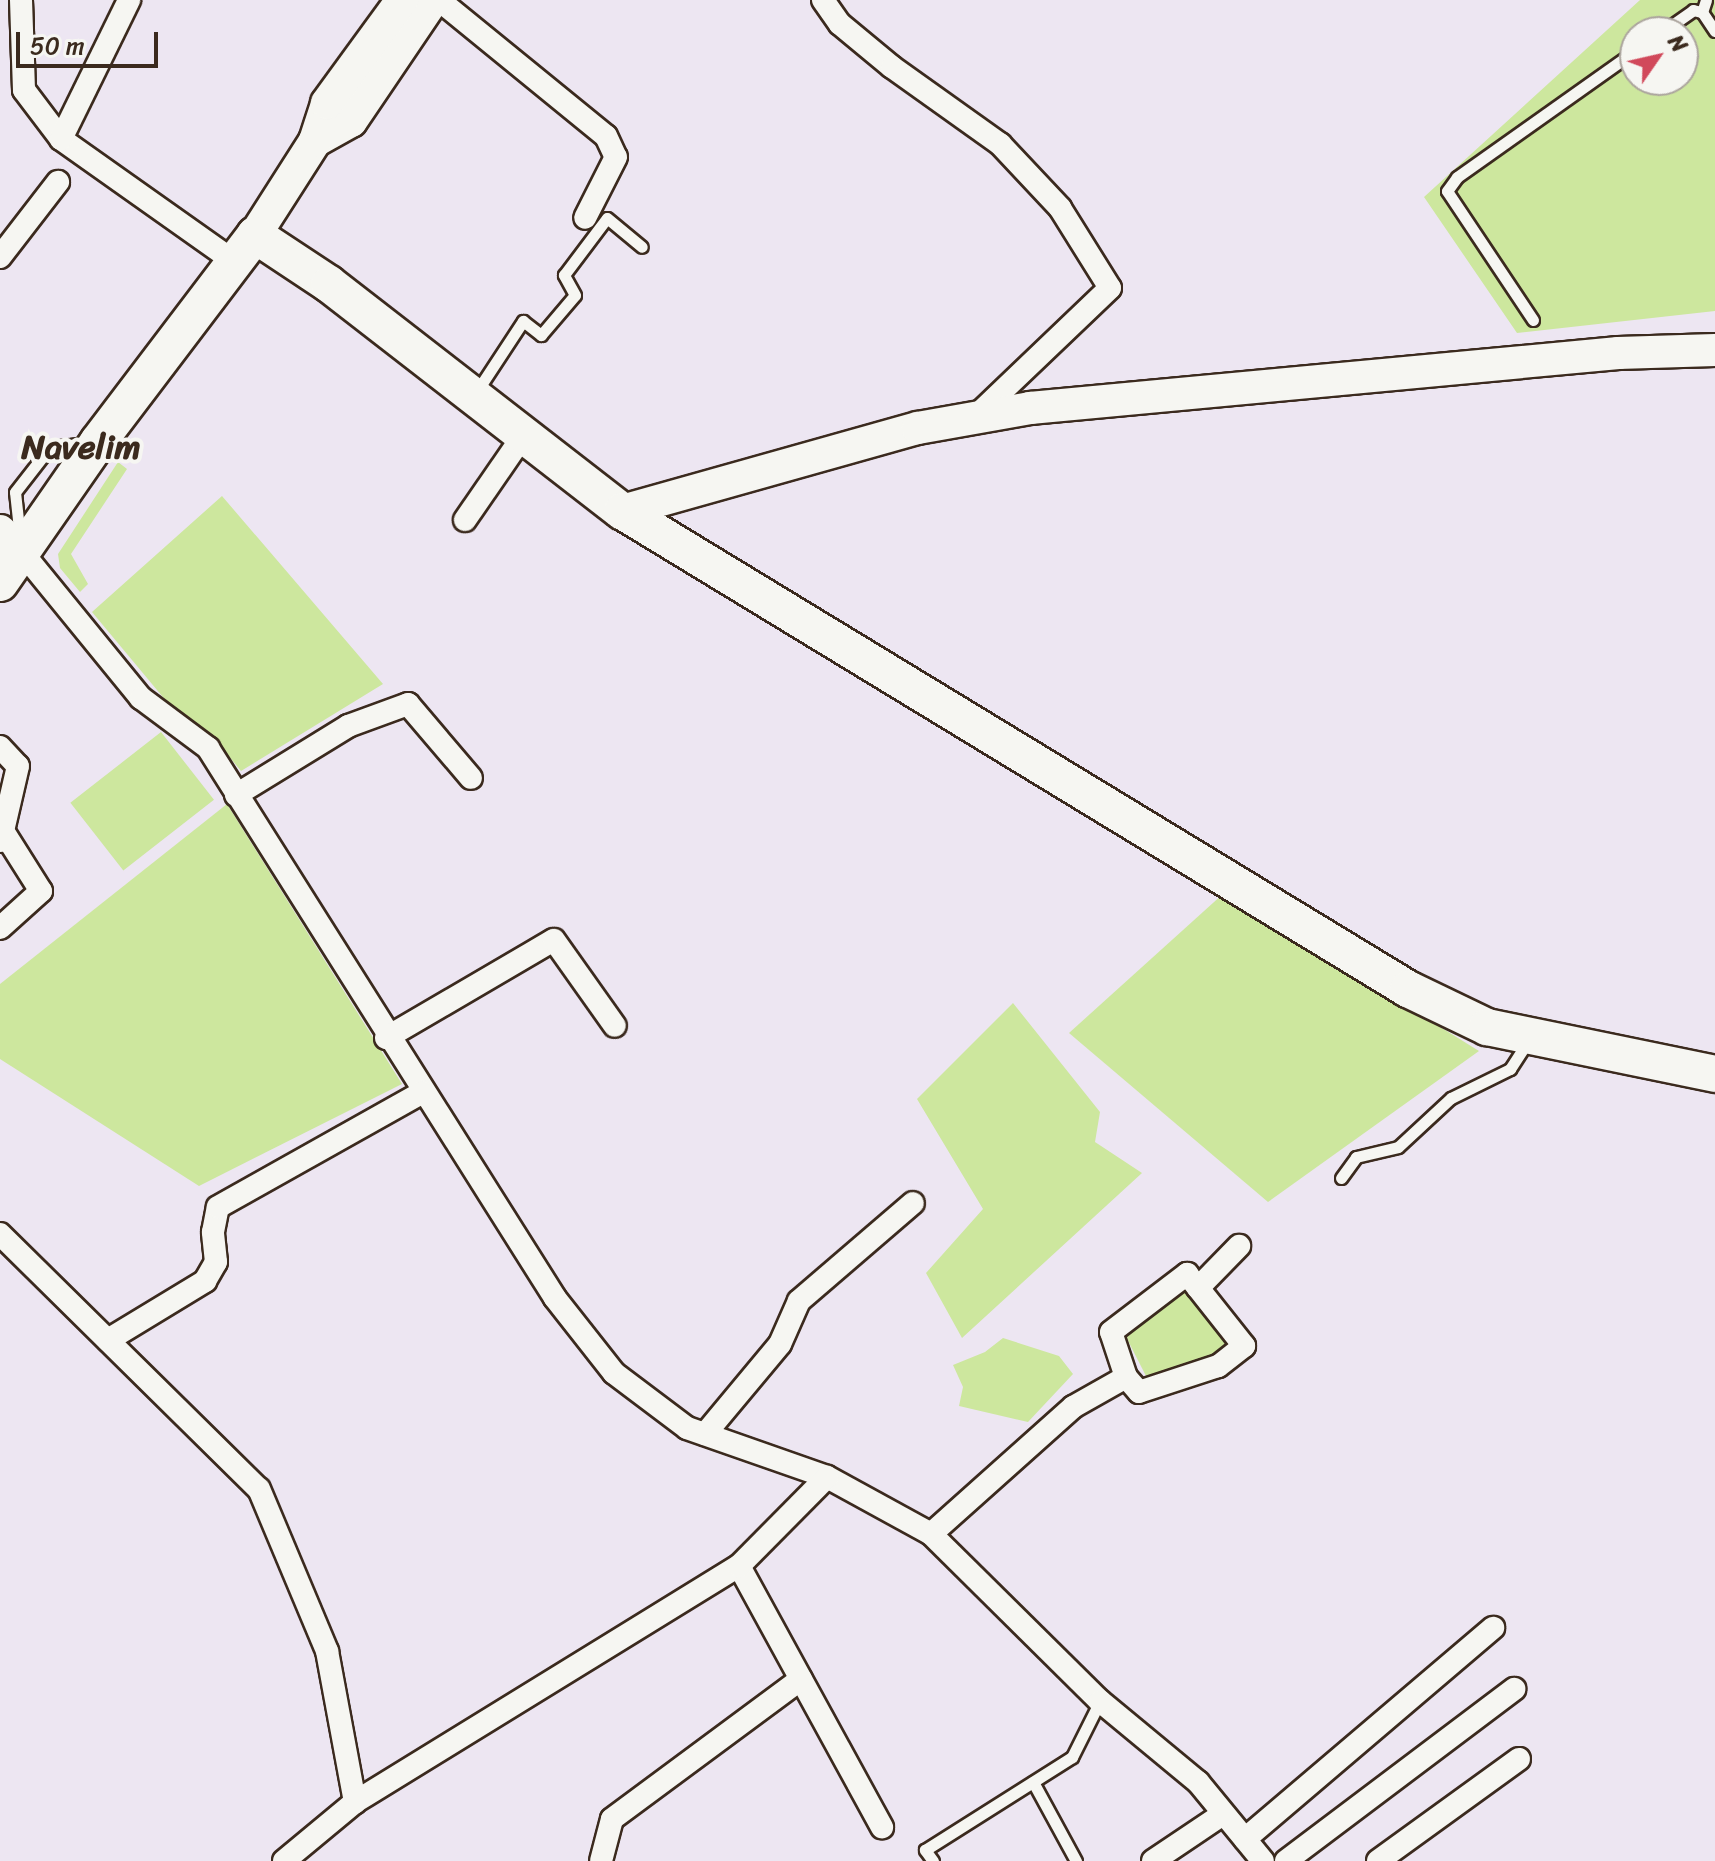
<!DOCTYPE html>
<style>
body{margin:0}
#map{position:relative;width:1715px;height:1861px;overflow:hidden;background:#ede6f2;font-family:Sriracha,sans-serif}
div>[style]{position:absolute}
.green>*{inset:0;background:#cde79e;transform-origin:0 0}
.roads{filter:drop-shadow(2px 0 #3b2a1e) drop-shadow(-2px 0 #3b2a1e) drop-shadow(0 2px #3b2a1e) drop-shadow(0 -2px #3b2a1e)}
.lane>*{height:11px;margin:-5.5px;padding:0 5.5px;transform-origin:5.5px;border-radius:5.5px;background:#f6f6f2}
.street>*{height:22px;margin:-11px;padding:0 11px;transform-origin:11px;border-radius:11px;background:#f6f6f2}
.secondary>*{height:32px;margin:-16px;padding:0 16px;transform-origin:16px;border-radius:16px;background:#f6f6f2}
.primary>*{height:36px;margin:-18px;padding:0 18px;transform-origin:18px;border-radius:18px;background:#f6f6f2}
span{translate:-50% -50%;white-space:nowrap;text-align:center;line-height:1.15;-webkit-text-stroke:8px #f6f6f2;paint-order:stroke}
.district-label{font-size:34px;color:#3b2a1e;font-weight:700}
.north{position:absolute;left:1619px;top:16px;width:80px;height:80px;box-sizing:border-box;background:#f6f6f2;border:2px solid #aba49d;border-radius:50%;rotate:56deg;font-size:22px;font-weight:700;line-height:32px;text-align:center;color:#3b2a1e}
.north::after{content:'';display:block;margin:auto;width:28px;height:36px;background:#d1495b;clip-path:polygon(50% 0,100% 100%,50% 72%,0 100%)}
.scale{position:absolute;left:16px;top:32px;width:142px;height:36px;box-sizing:border-box;border:4px solid #3b2a1e;border-top:0;padding-left:10px;font-size:24px;line-height:28px;white-space:nowrap;color:#3b2a1e;-webkit-text-stroke:6px #f6f6f2;paint-order:stroke}
</style>
<div id="map">
<div class="green">
<i style="clip-path:polygon(evenodd,1640px 0,1715px 0,1715px 311px,1517px 333px,1424px 197px,1640px 0,1635px 32px,1683px 32px,1683px 80px,1635px 80px,1635px 32px)"></i>
<i style="clip-path:polygon(118px 462px,127px 469px,71px 554px,88px 584px,80px 592px,60px 568px,58px 554px)"></i>
<i style="clip-path:polygon(222px 496px,383px 684px,241px 771px,217px 742px,177px 714px,92px 612px)"></i>
<i style="left:161px;top:732px;width:86px;height:115px;rotate:52deg"></i>
<i style="clip-path:polygon(227px 804px,402px 1084px,199px 1186px,0 1059px,0 984px)"></i>
<i style="clip-path:polygon(1224px 893px,1479px 1051px,1268px 1202px,1069px 1033px)"></i>
<i style="clip-path:polygon(1013px 1003px,1100px 1112px,1095px 1142px,1142px 1173px,962px 1338px,926px 1273px,983px 1209px,917px 1099px)"></i>
<i style="clip-path:polygon(1183px 1285px,1229px 1346px,1216px 1362px,1146px 1376px,1122px 1329px)"></i>
<i style="clip-path:polygon(1003px 1338px,1059px 1356px,1073px 1374px,1028px 1422px,959px 1406px,963px 1387px,953px 1365px,985px 1352px)"></i>
</div>
<div class="roads">
<div class="lane">
<i style="left:1706px;top:0;width:13px;rotate:108deg"></i>
<i style="left:1702px;top:12px;width:23px;rotate:56deg"></i>
<i style="left:1662px;top:32px;width:38px;rotate:-35deg"></i>
<i style="left:1693px;top:10px;width:9px;rotate:13deg"></i>
<i style="left:1533px;top:320px;width:155px;rotate:-123.7deg"></i>
<i style="left:1447px;top:191px;width:17px;rotate:-54deg"></i>
<i style="left:1457px;top:177px;width:218px;rotate:-35.3deg"></i>
<i style="left:477px;top:391px;width:84px;rotate:-56.7deg"></i>
<i style="left:523px;top:321px;width:23px;rotate:38deg"></i>
<i style="left:541px;top:335px;width:52px;rotate:-49.6deg"></i>
<i style="left:575px;top:295px;width:23px;rotate:-119deg"></i>
<i style="left:564px;top:275px;width:71px;rotate:-53deg"></i>
<i style="left:607px;top:218px;width:45px;rotate:39.6deg"></i>
<i style="left:20px;top:538px;width:46px;rotate:-96.2deg"></i>
<i style="left:15px;top:492px;width:57px;rotate:-52.1deg"></i>
<i style="left:50px;top:447px;width:39px;rotate:-6deg"></i>
<i style="left:1341px;top:1178px;width:26px;rotate:-54deg"></i>
<i style="left:1356px;top:1157px;width:43px;rotate:-13.4deg"></i>
<i style="left:1398px;top:1147px;width:72px;rotate:-42.8deg"></i>
<i style="left:1451px;top:1098px;width:66px;rotate:-26.2deg"></i>
<i style="left:1510px;top:1069px;width:33px;rotate:-57deg"></i>
<i style="left:1033px;top:1782px;width:90px;rotate:61.4deg"></i>
<i style="left:933px;top:1861px;width:14px;rotate:-126deg"></i>
<i style="left:925px;top:1850px;width:174px;rotate:-32.3deg"></i>
<i style="left:1072px;top:1757px;width:63px;rotate:-63.4deg"></i>
</div>
<div class="street">
<i style="left:21px;top:0;width:90px;rotate:88.1deg"></i>
<i style="left:24px;top:90px;width:61px;rotate:52.9deg"></i>
<i style="left:61px;top:139px;width:213px;rotate:35.3deg"></i>
<i style="left:439px;top:0;width:215px;rotate:39.2deg"></i>
<i style="left:606px;top:136px;width:23px;rotate:65deg"></i>
<i style="left:616px;top:157px;width:68px;rotate:116.9deg"></i>
<i style="left:823px;top:0;width:29px;rotate:55deg"></i>
<i style="left:840px;top:24px;width:67px;rotate:39.6deg"></i>
<i style="left:892px;top:67px;width:133px;rotate:35.5deg"></i>
<i style="left:1000px;top:144px;width:88px;rotate:46.8deg"></i>
<i style="left:1060px;top:208px;width:94px;rotate:58deg"></i>
<i style="left:1110px;top:288px;width:188px;rotate:136.3deg"></i>
<i style="left:61px;top:139px;width:155px;rotate:-63.9deg"></i>
<i style="left:0;top:257px;width:95px;rotate:-52.3deg"></i>
<i style="left:465px;top:520px;width:106px;rotate:-55.4deg"></i>
<i style="left:21px;top:551px;width:190px;rotate:50.8deg"></i>
<i style="left:141px;top:698px;width:84px;rotate:36.7deg"></i>
<i style="left:208px;top:748px;width:650px;rotate:57.75deg"></i>
<i style="left:555px;top:1298px;width:95px;rotate:51.8deg"></i>
<i style="left:614px;top:1373px;width:91px;rotate:37deg"></i>
<i style="left:687px;top:1428px;width:148px;rotate:19.3deg"></i>
<i style="left:827px;top:1477px;width:119px;rotate:28.7deg"></i>
<i style="left:931px;top:1534px;width:238px;rotate:44.7deg"></i>
<i style="left:1100px;top:1701px;width:127px;rotate:39.6deg"></i>
<i style="left:1198px;top:1782px;width:102px;rotate:50.6deg"></i>
<i style="left:0;top:747px;width:26px;rotate:47deg"></i>
<i style="left:18px;top:766px;width:67px;rotate:103deg"></i>
<i style="left:236px;top:795px;width:132px;rotate:-31.6deg"></i>
<i style="left:348px;top:726px;width:64px;rotate:-20.1deg"></i>
<i style="left:408px;top:704px;width:97px;rotate:49.6deg"></i>
<i style="left:0;top:841px;width:10px;rotate:-73deg"></i>
<i style="left:3px;top:831px;width:71px;rotate:57.7deg"></i>
<i style="left:41px;top:891px;width:55px;rotate:137.9deg"></i>
<i style="left:386px;top:1038px;width:194px;rotate:-30.3deg"></i>
<i style="left:554px;top:940px;width:105px;rotate:54.7deg"></i>
<i style="left:0;top:1234px;width:363px;rotate:44.6deg"></i>
<i style="left:259px;top:1489px;width:176px;rotate:67.2deg"></i>
<i style="left:327px;top:1651px;width:154px;rotate:79.5deg"></i>
<i style="left:1198px;top:1288px;width:59px;rotate:-45.7deg"></i>
<i style="left:108px;top:1340px;width:114px;rotate:-31.3deg"></i>
<i style="left:205px;top:1281px;width:22px;rotate:-60deg"></i>
<i style="left:216px;top:1262px;width:30px;rotate:-96deg"></i>
<i style="left:213px;top:1232px;width:25px;rotate:-79deg"></i>
<i style="left:218px;top:1207px;width:235px;rotate:-29.3deg"></i>
<i style="left:705px;top:1434px;width:117px;rotate:-50.2deg"></i>
<i style="left:780px;top:1344px;width:47px;rotate:-66.2deg"></i>
<i style="left:799px;top:1301px;width:150px;rotate:-40.7deg"></i>
<i style="left:931px;top:1534px;width:191px;rotate:-41.8deg"></i>
<i style="left:1073px;top:1407px;width:61px;rotate:-29.5deg"></i>
<i style="left:1126px;top:1377px;width:47px;rotate:-108.4deg"></i>
<i style="left:1111px;top:1332px;width:96px;rotate:-37.3deg"></i>
<i style="left:1187px;top:1274px;width:92px;rotate:51.6deg"></i>
<i style="left:1244px;top:1346px;width:33px;rotate:142deg"></i>
<i style="left:1218px;top:1366px;width:83px;rotate:161.8deg"></i>
<i style="left:1139px;top:1392px;width:20px;rotate:-131deg"></i>
<i style="left:739px;top:1566px;width:298px;rotate:61.3deg"></i>
<i style="left:1245px;top:1839px;width:326px;rotate:-40.4deg"></i>
<i style="left:284px;top:1861px;width:92px;rotate:-39.7deg"></i>
<i style="left:355px;top:1802px;width:451px;rotate:-31.6deg"></i>
<i style="left:739px;top:1566px;width:125px;rotate:-45.3deg"></i>
<i style="left:601px;top:1861px;width:43px;rotate:-75.3deg"></i>
<i style="left:612px;top:1819px;width:235px;rotate:-36.5deg"></i>
<i style="left:1153px;top:1861px;width:84px;rotate:-33.9deg"></i>
<i style="left:1286px;top:1861px;width:286px;rotate:-37deg"></i>
<i style="left:1378px;top:1861px;width:174px;rotate:-35.9deg"></i>
</div>
<div class="secondary">
<i style="left:315px;top:141px;width:41px;rotate:-29.1deg"></i>
<i style="left:351px;top:121px;width:146px;rotate:-55.9deg"></i>
<i style="left:255px;top:235px;width:112px;rotate:-57.4deg"></i>
<i style="left:315px;top:141px;width:40px;rotate:-72deg"></i>
<i style="left:327px;top:103px;width:127px;rotate:-53.9deg"></i>
<i style="left:622px;top:511px;width:307px;rotate:-15.7deg"></i>
<i style="left:918px;top:428px;width:114px;rotate:-10.1deg"></i>
<i style="left:1030px;top:408px;width:591px;rotate:-5.34deg"></i>
<i style="left:1618px;top:353px;width:97px;rotate:-1.8deg"></i>
<i style="left:0;top:531px;width:29px;rotate:44deg"></i>
</div>
<div class="primary">
<i style="left:0;top:583px;width:172px;rotate:-55.2deg"></i>
<i style="left:98px;top:442px;width:260px;rotate:-52.8deg"></i>
<i style="left:255px;top:235px;width:89px;rotate:33.5deg"></i>
<i style="left:329px;top:284px;width:371px;rotate:37.8deg"></i>
<i style="left:622px;top:511px;width:920px;rotate:31.31deg"></i>
<i style="left:1408px;top:989px;width:88px;rotate:25.7deg"></i>
<i style="left:1487px;top:1027px;width:233px;rotate:11.6deg"></i>
</div>
</div>
<div class="district-label">
<span style="left:81px;top:448px">Navelim</span>
</div>
<div class="north">N</div>
<div class="scale">50 m</div>
</div>
